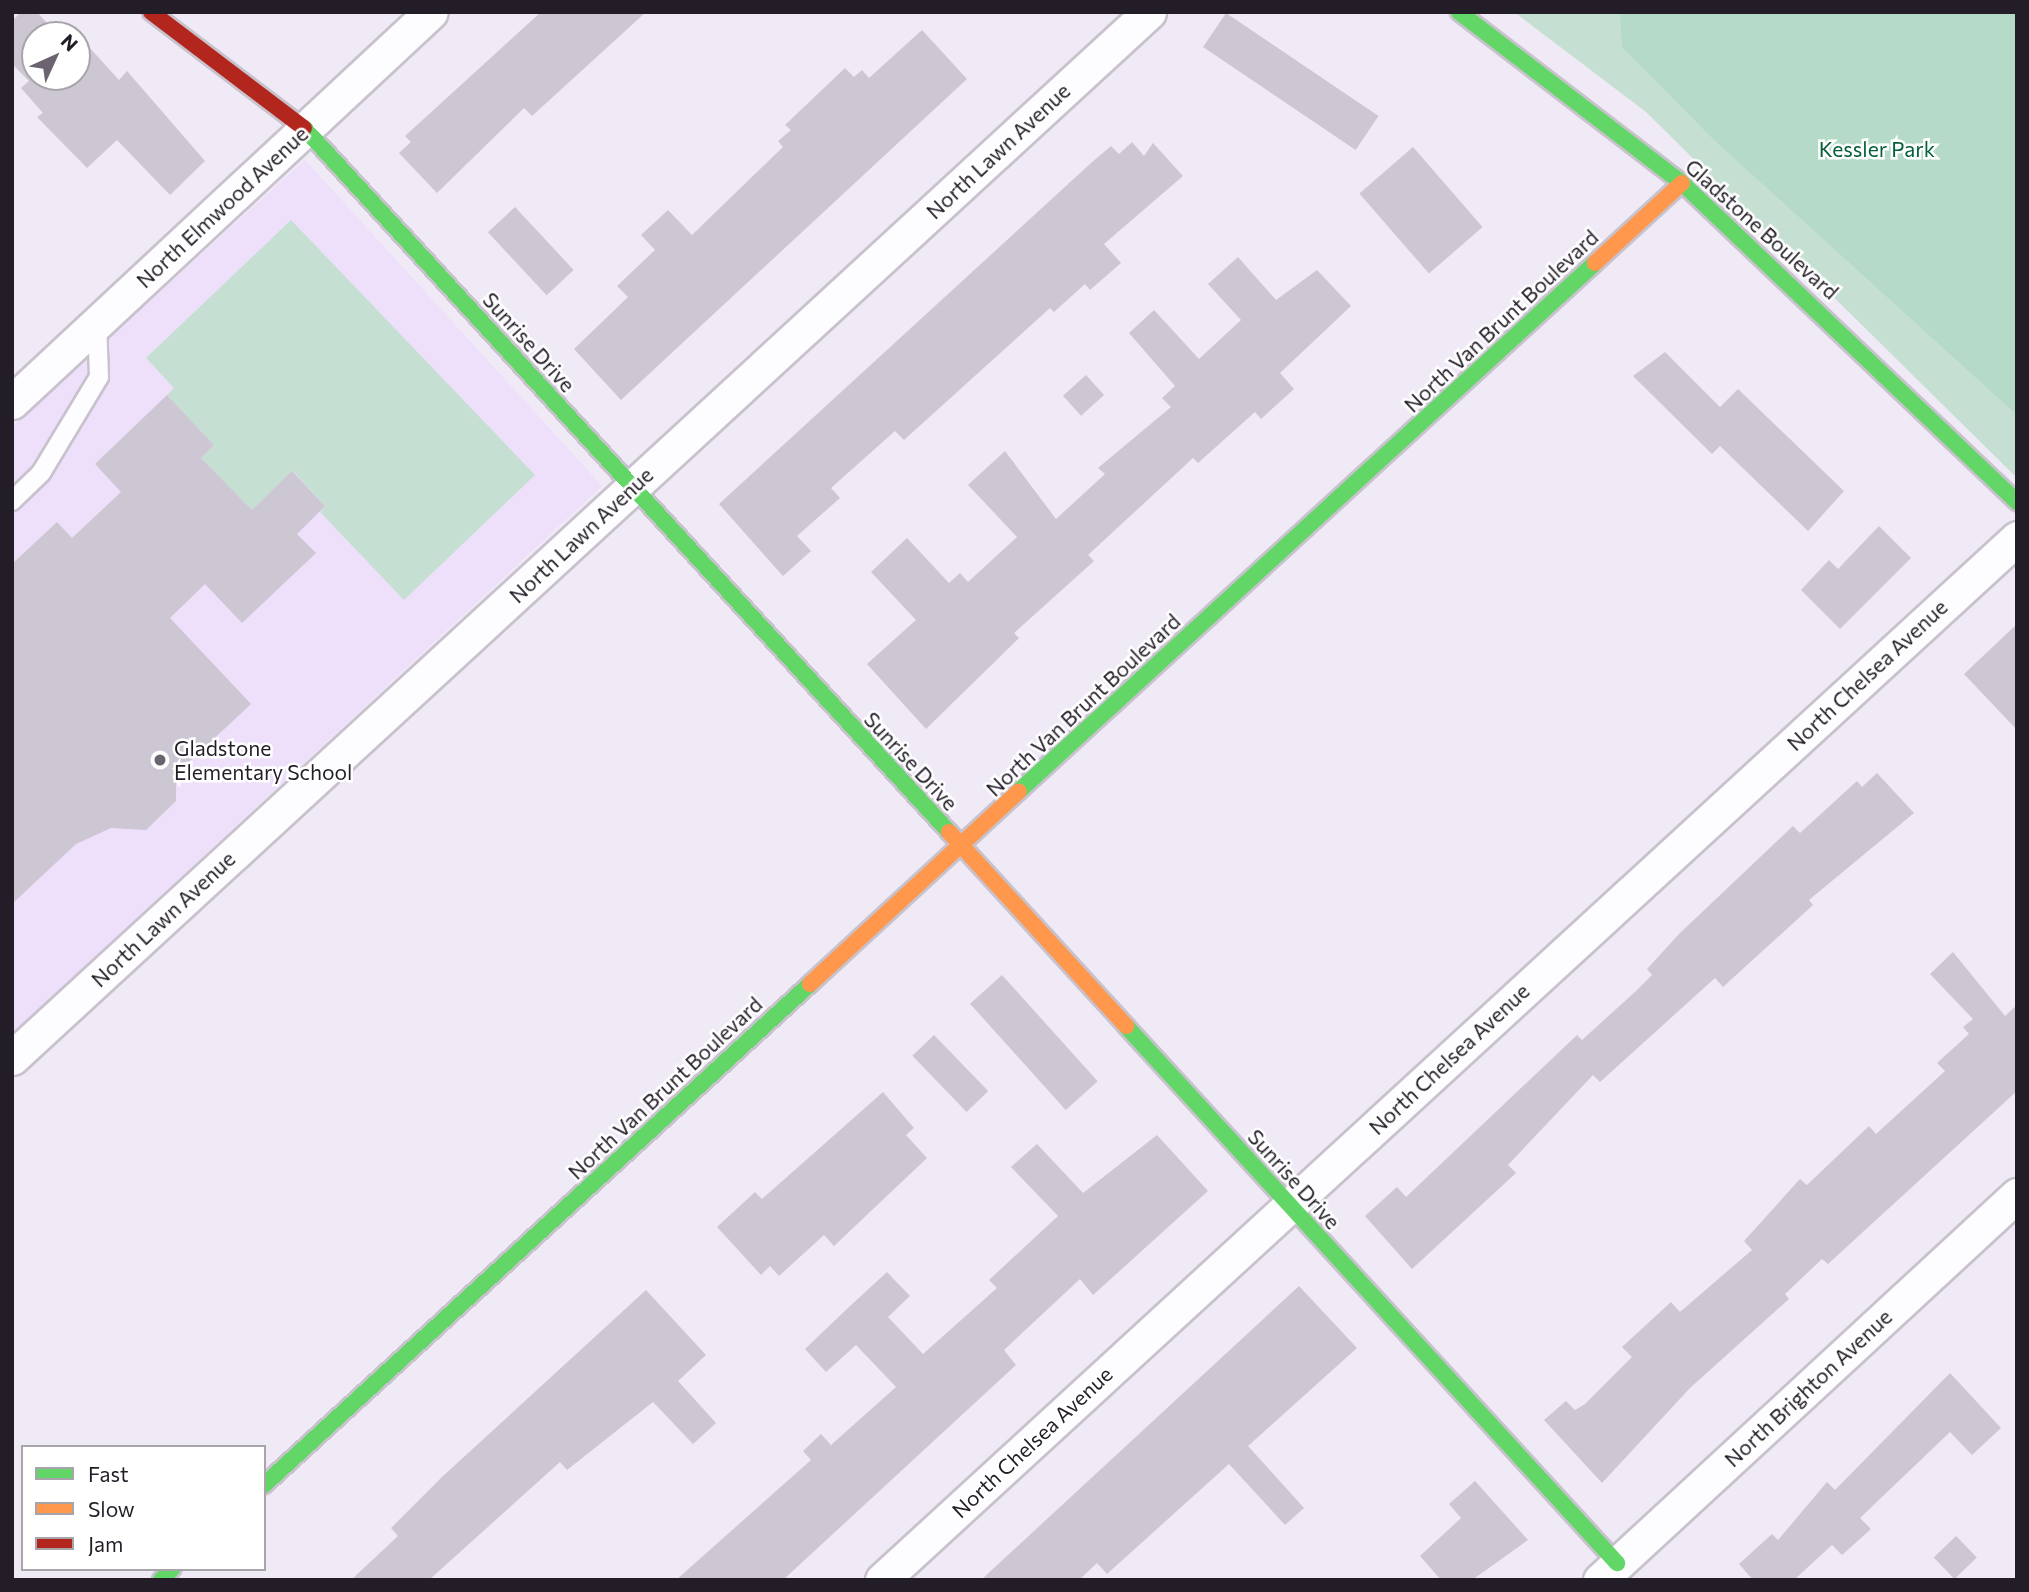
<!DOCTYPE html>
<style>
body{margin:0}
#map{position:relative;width:2029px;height:1592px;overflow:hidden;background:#f0e9f6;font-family:Commissioner,sans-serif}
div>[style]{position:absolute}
.built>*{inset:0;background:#eedffa}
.green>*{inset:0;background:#c5e0d2}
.forest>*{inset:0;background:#b5dac7}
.building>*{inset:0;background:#cdc7d3;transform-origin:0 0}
.roads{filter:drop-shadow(2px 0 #c8c2cd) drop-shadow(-2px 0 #c8c2cd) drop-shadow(0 2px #c8c2cd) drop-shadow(0 -2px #c8c2cd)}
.lane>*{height:18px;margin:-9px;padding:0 9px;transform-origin:9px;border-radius:9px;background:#fdfcfe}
.street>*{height:33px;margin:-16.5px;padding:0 16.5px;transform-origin:16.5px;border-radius:16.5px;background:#fdfcfe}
.fast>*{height:16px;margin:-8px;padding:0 8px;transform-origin:8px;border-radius:8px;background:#63d668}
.slow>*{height:16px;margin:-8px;padding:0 8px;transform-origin:8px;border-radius:8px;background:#ff974d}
.jam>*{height:16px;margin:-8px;padding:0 8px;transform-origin:8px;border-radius:8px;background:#b3261e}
.dots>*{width:19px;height:19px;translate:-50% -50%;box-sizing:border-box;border:4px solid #fff;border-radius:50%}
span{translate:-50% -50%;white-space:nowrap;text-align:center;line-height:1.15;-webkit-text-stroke:5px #fff;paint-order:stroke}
.park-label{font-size:21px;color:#046037}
.street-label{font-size:21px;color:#231d28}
.poi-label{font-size:21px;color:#231d28}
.left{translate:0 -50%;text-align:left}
.frame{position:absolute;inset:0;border:14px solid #231d28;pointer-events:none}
.legend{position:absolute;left:21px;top:1445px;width:245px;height:126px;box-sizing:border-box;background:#fff;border:2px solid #a7a5a9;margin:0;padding:9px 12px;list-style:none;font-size:21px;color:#231d28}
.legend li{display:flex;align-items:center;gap:14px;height:35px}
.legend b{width:35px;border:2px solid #a7a5a9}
.north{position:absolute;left:21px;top:21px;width:70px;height:70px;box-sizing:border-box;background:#fff;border:2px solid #a7a5a9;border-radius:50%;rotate:45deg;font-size:19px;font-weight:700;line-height:28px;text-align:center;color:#231d28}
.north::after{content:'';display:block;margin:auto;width:24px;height:32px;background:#6b6470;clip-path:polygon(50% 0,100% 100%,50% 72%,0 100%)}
</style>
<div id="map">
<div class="built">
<i style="clip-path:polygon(305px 160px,602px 486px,12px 1034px,12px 427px)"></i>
</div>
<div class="green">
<i style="clip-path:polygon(1514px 12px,2017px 12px,2017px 478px,1646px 112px)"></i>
<i style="clip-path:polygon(291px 220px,535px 475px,404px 600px,320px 512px,325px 506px,293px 471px,252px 510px,201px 458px,214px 445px,167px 395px,174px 388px,146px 358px)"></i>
</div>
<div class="forest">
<i style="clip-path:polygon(1620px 12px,2017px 12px,2017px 415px,1714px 140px,1622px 47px)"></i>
</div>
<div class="building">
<i style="clip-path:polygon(21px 12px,37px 12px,58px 35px,35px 35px,35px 77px,77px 77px,78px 35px,119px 80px,127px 71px,205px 161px,170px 195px,117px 140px,87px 168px,37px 117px,43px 113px,21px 88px,29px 81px,12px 64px,12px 21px)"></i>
<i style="clip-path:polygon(541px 12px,646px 12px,532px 116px,524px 108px,437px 193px,399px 153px,411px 142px,405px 136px)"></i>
<i style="left:1226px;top:13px;width:184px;height:41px;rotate:34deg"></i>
<i style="clip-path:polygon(922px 30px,967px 79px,621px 400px,574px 349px,628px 297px,617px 286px,655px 250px,641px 235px,668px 210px,692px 235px,783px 147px,778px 141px,791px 130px,785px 125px,845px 68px,854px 77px,862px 70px,869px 78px)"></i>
<i style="clip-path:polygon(1132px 142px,1144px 156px,1153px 143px,1183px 176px,1104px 244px,1121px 263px,1090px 290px,1085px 284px,1054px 312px,1050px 308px,904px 440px,895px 431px,831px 488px,840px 498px,797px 536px,811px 551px,783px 576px,719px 504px,1091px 163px,1111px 146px,1119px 154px)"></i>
<i style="left:1413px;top:147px;width:106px;height:71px;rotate:49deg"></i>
<i style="left:515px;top:207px;width:86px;height:37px;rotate:47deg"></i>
<i style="clip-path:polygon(1238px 257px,1276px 300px,1317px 270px,1351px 306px,1280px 373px,1294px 389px,1261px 419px,1255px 412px,1198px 463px,1193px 458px,1088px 555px,1094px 561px,1014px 633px,1019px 638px,926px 729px,867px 664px,916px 620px,871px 572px,907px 538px,949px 583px,960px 573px,968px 582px,1017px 537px,968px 485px,1005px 451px,1056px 519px,1105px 474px,1098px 468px,1171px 407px,1162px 398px,1175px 386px,1129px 333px,1154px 310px,1199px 359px,1241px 320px,1208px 284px)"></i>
<i style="clip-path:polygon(1665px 352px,1720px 407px,1738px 389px,1844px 491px,1808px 531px,1720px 446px,1712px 454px,1633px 376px)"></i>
<i style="left:1086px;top:375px;width:27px;height:31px;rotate:48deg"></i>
<i style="clip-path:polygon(167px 395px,214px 445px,201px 458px,252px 510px,292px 471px,325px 506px,297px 534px,316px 553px,242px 623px,205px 584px,170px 618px,251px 704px,176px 774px,176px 801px,146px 830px,111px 828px,76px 844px,12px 904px,12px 564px,57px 522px,72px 538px,121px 492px,95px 464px)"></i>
<i style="clip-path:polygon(1879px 526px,1911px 558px,1840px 629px,1801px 590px,1829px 560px,1838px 569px)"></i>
<i style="clip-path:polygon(2017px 624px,2017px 730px,1964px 674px)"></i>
<i style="clip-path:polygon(1877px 773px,1914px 813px,1809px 900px,1813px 905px,1723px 987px,1715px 978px,1600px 1082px,1593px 1075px,1508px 1165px,1516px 1173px,1412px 1269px,1365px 1216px,1397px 1187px,1406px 1197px,1577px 1035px,1582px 1040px,1636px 991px,1652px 975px,1647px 969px,1679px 934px,1793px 826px,1800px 833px,1857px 781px,1862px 787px)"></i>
<i style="clip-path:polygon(1953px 952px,2005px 1016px,2017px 1005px,2017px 1091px,1828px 1264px,1822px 1259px,1785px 1294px,1789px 1299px,1690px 1388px,1602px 1483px,1544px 1420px,1566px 1401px,1575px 1410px,1585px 1404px,1632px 1357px,1622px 1347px,1671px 1302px,1680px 1312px,1752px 1250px,1744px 1241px,1800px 1179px,1807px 1185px,1869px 1126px,1876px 1134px,1945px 1071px,1937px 1063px,1969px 1034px,1963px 1027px,1973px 1019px,1930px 974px)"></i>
<i style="left:1002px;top:975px;width:143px;height:43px;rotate:48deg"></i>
<i style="left:934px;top:1035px;width:78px;height:30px;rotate:46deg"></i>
<i style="clip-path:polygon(883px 1092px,914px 1128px,906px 1135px,927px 1158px,834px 1246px,824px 1235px,779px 1276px,770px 1266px,761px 1275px,717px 1227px,755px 1192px,762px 1199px)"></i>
<i style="clip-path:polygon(1157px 1135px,1208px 1191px,1093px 1295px,1080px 1279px,1004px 1350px,1016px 1365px,783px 1580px,676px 1580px,811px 1460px,803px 1451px,821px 1434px,831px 1445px,896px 1387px,856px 1345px,826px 1372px,805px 1349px,849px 1307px,887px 1272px,910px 1296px,888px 1317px,923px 1354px,997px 1288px,989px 1280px,1058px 1216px,1011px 1167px,1037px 1144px,1083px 1193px)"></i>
<i style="clip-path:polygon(1299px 1286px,1357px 1348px,1248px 1446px,1304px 1508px,1285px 1525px,1229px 1464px,1107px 1574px,1097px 1563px,1079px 1580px,981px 1580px)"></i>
<i style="clip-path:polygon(646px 1290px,706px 1355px,678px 1381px,716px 1423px,693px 1444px,653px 1402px,567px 1470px,560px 1462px,429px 1580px,351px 1580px,398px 1536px,391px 1528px,442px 1477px)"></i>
<i style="clip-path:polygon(1950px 1373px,2001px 1428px,1972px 1455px,1950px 1432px,1860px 1518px,1871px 1529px,1842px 1555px,1832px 1545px,1794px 1580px,1753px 1580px,1739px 1564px,1772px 1534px,1778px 1540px,1827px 1482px,1835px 1490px)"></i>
<i style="clip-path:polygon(1475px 1481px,1528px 1540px,1472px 1580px,1441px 1580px,1420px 1556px,1461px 1518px,1449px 1504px)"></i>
<i style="left:1956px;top:1536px;width:30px;height:31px;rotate:46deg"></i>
</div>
<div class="roads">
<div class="lane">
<i style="left:12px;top:501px;width:40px;rotate:-44deg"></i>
<i style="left:41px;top:473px;width:112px;rotate:-58.9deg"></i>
<i style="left:99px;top:377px;width:54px;rotate:-92.1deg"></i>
</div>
<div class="street">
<i style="left:12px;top:402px;width:572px;rotate:-42.95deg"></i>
<i style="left:12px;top:1058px;width:1545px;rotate:-42.61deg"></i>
<i style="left:882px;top:1580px;width:1541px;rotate:-42.55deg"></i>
<i style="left:1600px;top:1580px;width:568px;rotate:-42.72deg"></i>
</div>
<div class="fast">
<i style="left:1459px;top:12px;width:281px;rotate:37.5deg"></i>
<i style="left:1682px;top:183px;width:463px;rotate:43.6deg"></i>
<i style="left:304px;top:128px;width:955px;rotate:47.5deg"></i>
<i style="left:1019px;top:791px;width:781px;rotate:-42.51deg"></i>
<i style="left:1126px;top:1026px;width:728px;rotate:47.56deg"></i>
<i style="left:264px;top:1485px;width:741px;rotate:-42.54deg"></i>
<i style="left:161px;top:1580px;width:16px;rotate:-45deg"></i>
</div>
<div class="slow">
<i style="left:1595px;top:263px;width:118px;rotate:-42.6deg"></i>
<i style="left:949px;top:832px;width:263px;rotate:47.6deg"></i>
<i style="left:810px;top:984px;width:284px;rotate:-42.7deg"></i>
</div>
<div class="jam">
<i style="left:151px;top:12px;width:192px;rotate:37.2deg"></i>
</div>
</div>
<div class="dots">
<i style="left:160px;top:760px;background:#6b6470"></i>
</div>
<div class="park-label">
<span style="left:1877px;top:149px">Kessler Park</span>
</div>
<div class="street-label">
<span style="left:998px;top:151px;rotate:-43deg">North Lawn Avenue</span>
<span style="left:222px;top:207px;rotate:-43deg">North Elmwood Avenue</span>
<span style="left:1762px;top:229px;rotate:42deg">Gladstone Boulevard</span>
<span style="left:1501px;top:321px;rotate:-43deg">North Van Brunt Boulevard</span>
<span style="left:529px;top:342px;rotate:48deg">Sunrise Drive</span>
<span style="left:581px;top:535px;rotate:-43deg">North Lawn Avenue</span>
<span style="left:1867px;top:675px;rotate:-43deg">North Chelsea Avenue</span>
<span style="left:1083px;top:705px;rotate:-43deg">North Van Brunt Boulevard</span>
<span style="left:911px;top:761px;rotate:47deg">Sunrise Drive</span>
<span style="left:163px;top:919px;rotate:-43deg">North Lawn Avenue</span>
<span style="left:1449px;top:1059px;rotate:-43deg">North Chelsea Avenue</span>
<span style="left:665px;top:1088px;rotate:-43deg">North Van Brunt Boulevard</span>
<span style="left:1294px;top:1179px;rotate:48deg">Sunrise Drive</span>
<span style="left:1808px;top:1388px;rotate:-43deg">North Brighton Avenue</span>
<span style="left:1032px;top:1442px;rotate:-43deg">North Chelsea Avenue</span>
</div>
<div class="poi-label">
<span class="left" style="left:174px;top:760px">Gladstone<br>Elementary School</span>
</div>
<div class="frame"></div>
<ul class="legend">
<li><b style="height:9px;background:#63d668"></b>Fast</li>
<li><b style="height:9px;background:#ff974d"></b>Slow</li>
<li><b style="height:9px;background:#b3261e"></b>Jam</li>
</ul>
<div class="north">N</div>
</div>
